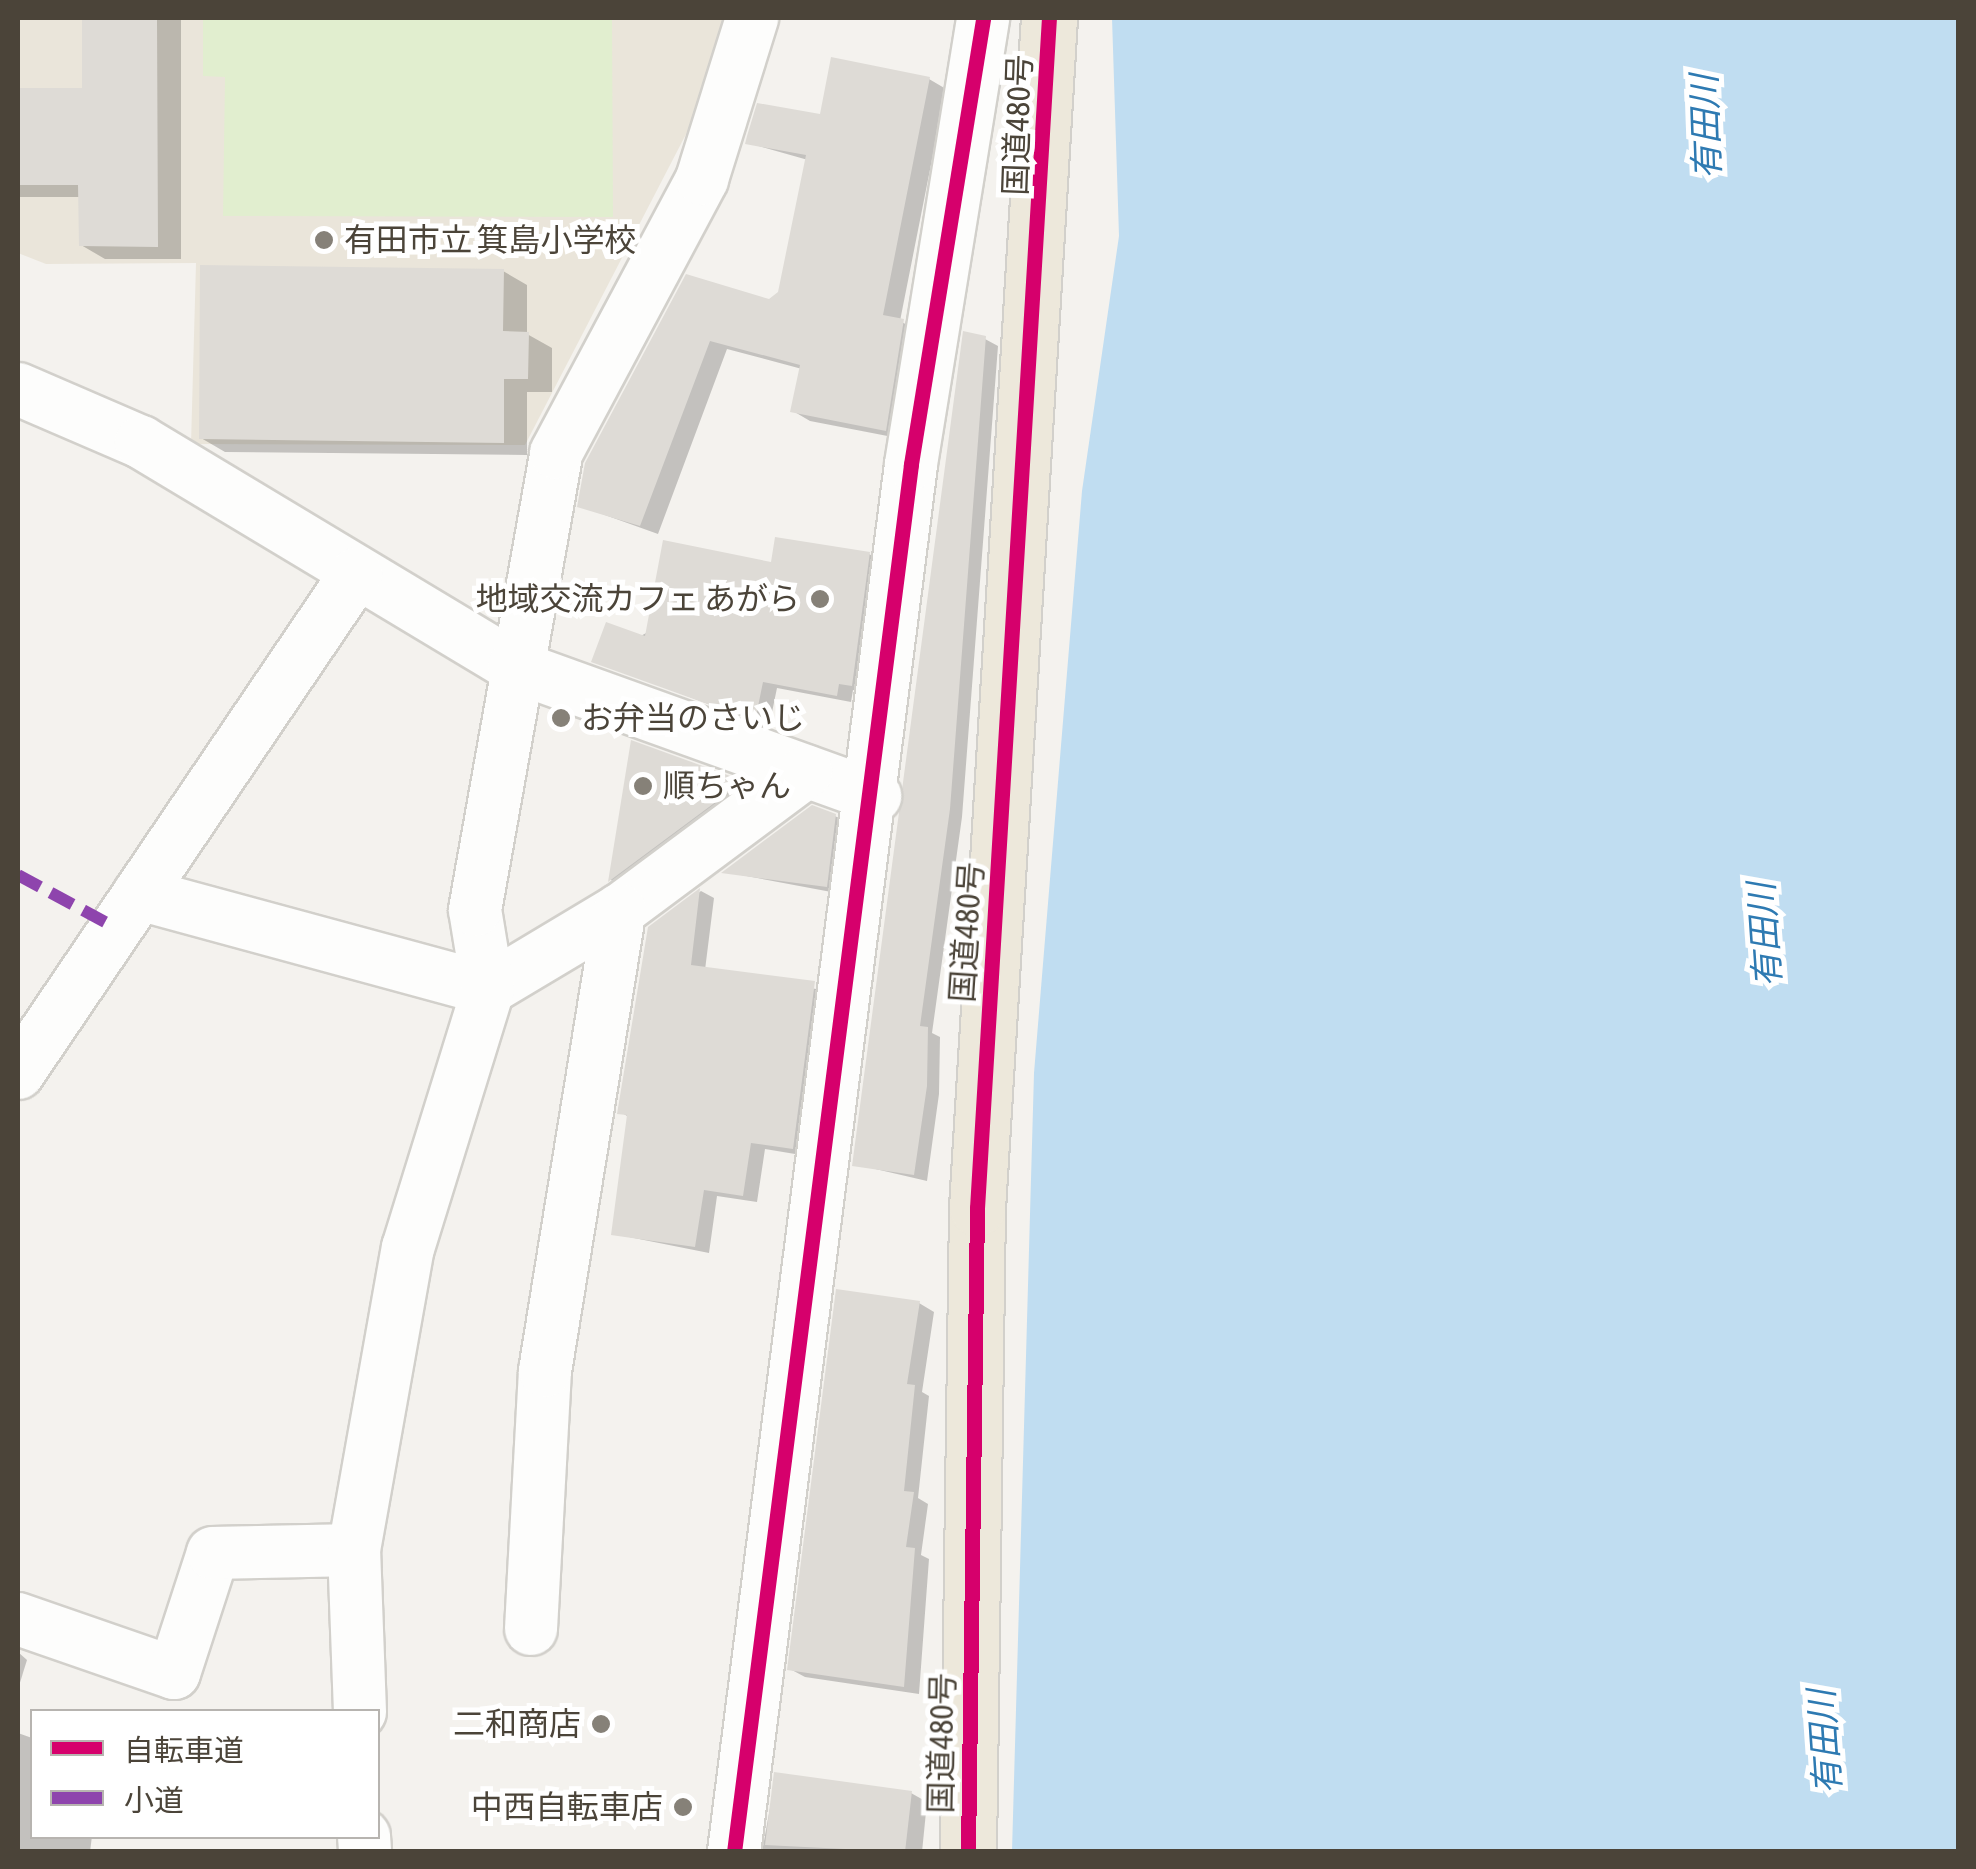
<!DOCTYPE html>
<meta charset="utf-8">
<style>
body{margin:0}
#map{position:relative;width:1976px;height:1869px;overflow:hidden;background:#f4f2ee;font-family:"Asap Condensed","Noto Sans JP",sans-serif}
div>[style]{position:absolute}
.education>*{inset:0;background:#eae5da}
.green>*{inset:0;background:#e1eecf}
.water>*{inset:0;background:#c0ddf1}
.shadow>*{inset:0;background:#0003}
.building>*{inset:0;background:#dedbd6}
.roads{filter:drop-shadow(2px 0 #d2d0cb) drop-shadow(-2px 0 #d2d0cb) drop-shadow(0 2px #d2d0cb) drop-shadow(0 -2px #d2d0cb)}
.minor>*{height:52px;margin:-26px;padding:0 26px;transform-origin:26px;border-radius:26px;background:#fdfdfc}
.highway>*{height:55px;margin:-27.5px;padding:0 27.5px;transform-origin:27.5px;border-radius:27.5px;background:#ede8db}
.quiet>*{height:12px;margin-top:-6px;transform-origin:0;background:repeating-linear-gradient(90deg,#8e44ad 0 25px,transparent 0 37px)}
.cycleway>*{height:15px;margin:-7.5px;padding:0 7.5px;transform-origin:7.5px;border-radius:7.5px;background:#d6006c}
.dots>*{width:28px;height:28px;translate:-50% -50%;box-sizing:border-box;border:5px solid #fff;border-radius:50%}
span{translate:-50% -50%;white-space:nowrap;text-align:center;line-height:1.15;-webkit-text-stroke:10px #fff;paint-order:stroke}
.street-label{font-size:32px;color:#4b4439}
.poi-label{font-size:32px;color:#4b4439}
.left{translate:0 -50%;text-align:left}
.right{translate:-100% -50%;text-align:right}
.water-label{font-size:35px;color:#2e7ab2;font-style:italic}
.frame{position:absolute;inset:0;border:20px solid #4b4439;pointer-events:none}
.legend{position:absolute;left:30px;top:1709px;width:350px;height:130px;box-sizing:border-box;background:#fff;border:2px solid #b7b4b0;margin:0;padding:12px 18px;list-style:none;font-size:30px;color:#4b4439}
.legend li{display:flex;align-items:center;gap:20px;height:50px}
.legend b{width:50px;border:2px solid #b7b4b0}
</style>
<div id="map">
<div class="education">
<i style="clip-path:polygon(18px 18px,730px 18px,698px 111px,525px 445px,191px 444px,196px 263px,46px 264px,18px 253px)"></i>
</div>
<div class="green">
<i style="clip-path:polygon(203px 18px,612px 18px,613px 217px,223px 216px,225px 77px,203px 76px)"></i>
</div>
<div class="water">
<i style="clip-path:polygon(1112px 18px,1958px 18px,1958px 1851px,1012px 1851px,1034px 1073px,1082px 491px,1119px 236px)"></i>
</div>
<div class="shadow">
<i style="clip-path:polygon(84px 18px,181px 18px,181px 259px,105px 259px,81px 245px,81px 197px,18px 197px,18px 91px,84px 91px)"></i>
<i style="clip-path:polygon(929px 79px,946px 89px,900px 321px,920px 332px,903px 439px,810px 421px,793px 411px,802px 369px,727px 349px,658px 534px,580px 506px,687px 277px,770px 302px,780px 293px,808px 160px,748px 143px)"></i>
<i style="clip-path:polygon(503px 271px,527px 285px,527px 334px,552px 348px,552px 392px,527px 392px,527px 455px,225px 452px,201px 438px)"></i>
<i style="clip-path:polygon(985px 339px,998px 346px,962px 817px,932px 1033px,940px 1037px,939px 1094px,927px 1181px,854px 1164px)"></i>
<i style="clip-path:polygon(869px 554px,883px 562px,866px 692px,853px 690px,851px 702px,777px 688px,769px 727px,594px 661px,773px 565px)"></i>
<i style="clip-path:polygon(633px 743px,757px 791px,625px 889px,611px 880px)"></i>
<i style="clip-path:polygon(835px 816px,851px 825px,842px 894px,725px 872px)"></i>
<i style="clip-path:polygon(701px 891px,714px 898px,705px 970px,828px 991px,807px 1156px,765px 1149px,757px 1202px,717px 1196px,709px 1253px,614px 1234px,629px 1117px,620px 1112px,650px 928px)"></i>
<i style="clip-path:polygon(919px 1303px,934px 1312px,922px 1392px,929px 1396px,918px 1498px,928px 1504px,921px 1555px,929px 1559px,919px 1694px,805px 1677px,790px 1669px)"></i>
<i style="clip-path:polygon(18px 1652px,27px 1660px,18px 1689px)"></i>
<i style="clip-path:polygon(18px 1733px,32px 1738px,32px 1836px,92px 1836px,90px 1852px,18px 1852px)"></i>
<i style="clip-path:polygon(776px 1775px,911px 1793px,927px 1802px,922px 1852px,762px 1852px)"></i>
</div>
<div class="building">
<i style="clip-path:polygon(82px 18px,157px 18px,158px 247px,79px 246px,78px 185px,18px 185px,18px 88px,82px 88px)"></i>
<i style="clip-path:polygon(831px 57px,930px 77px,883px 315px,904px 319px,886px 431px,790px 412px,800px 365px,710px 341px,640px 526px,577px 507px,585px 463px,686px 274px,769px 299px,778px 292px,806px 155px,745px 144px,747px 136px,757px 103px,820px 114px)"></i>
<i style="clip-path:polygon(200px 265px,504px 269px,503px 331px,529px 332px,528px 379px,504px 379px,504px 443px,199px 439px)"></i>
<i style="clip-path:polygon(963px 331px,986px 336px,950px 809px,920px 1026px,928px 1027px,927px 1086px,914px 1175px,852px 1166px)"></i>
<i style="clip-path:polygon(775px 537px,870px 552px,852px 686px,839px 684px,837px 696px,763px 682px,755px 721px,591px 662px,606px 622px,645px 636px,663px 540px,771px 562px)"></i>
<i style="clip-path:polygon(631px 740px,744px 781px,608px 882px)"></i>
<i style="clip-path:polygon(812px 805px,836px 814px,827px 887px,721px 873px)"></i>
<i style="clip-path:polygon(700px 888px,691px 965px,815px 981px,793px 1149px,751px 1143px,743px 1196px,704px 1190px,695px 1247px,611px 1235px,627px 1115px,617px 1114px,648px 927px)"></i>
<i style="clip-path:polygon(836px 1289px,920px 1301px,907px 1384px,915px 1385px,904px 1491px,914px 1492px,906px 1547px,915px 1548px,904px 1687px,787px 1670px)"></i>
<i style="clip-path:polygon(774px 1772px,912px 1791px,905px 1852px,765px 1845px)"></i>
</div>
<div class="roads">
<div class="minor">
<i style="left:18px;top:389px;width:134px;rotate:23.3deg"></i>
<i style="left:141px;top:442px;width:435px;rotate:31deg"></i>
<i style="left:514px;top:666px;width:384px;rotate:19.8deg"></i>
<i style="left:139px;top:894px;width:362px;rotate:15.2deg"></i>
<i style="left:488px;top:989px;width:154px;rotate:-30.9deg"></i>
<i style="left:620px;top:910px;width:232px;rotate:-36.6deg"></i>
<i style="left:18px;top:1073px;width:603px;rotate:-55.89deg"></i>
<i style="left:18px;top:1619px;width:165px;rotate:19.1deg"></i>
<i style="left:174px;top:1673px;width:126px;rotate:-72deg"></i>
<i style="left:213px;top:1553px;width:141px;rotate:-1.2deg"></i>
<i style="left:531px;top:1629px;width:258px;rotate:-86.9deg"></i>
<i style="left:545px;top:1371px;width:467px;rotate:-80.8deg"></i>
<i style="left:360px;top:1712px;width:162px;rotate:-92.1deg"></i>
<i style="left:354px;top:1550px;width:307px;rotate:-79.9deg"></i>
<i style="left:408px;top:1248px;width:271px;rotate:-72.8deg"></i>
<i style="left:488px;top:989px;width:80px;rotate:-99.3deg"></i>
<i style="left:475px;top:910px;width:464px;rotate:-79.9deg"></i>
<i style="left:556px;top:453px;width:310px;rotate:-61.9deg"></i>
<i style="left:702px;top:179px;width:169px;rotate:-72.7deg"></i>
<i style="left:364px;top:1836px;width:16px;rotate:86deg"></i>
<i style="left:734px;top:1852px;width:1399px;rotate:-82.73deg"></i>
<i style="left:911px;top:464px;width:452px;rotate:-80.8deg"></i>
</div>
<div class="highway">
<i style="left:968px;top:1852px;width:644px;rotate:-89.2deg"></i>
<i style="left:977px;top:1208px;width:1192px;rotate:-86.54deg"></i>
</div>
</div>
<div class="quiet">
<i style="left:18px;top:875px;width:111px;rotate:28.4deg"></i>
</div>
<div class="cycleway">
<i style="left:734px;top:1852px;width:1399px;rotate:-82.73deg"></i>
<i style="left:911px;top:464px;width:452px;rotate:-80.8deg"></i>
<i style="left:968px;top:1852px;width:644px;rotate:-89.2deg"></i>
<i style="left:977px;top:1208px;width:1192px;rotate:-86.54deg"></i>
</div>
<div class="dots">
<i style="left:324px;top:240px;background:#868178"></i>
<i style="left:820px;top:599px;background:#868178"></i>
<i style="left:561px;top:718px;background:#868178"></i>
<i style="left:643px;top:786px;background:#868178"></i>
<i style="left:601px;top:1724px;background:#868178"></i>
<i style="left:683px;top:1807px;background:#868178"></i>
</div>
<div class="street-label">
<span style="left:1018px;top:125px;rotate:-88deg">国道480号</span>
<span style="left:967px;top:932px;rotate:-86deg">国道480号</span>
<span style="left:942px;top:1743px;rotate:-89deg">国道480号</span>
</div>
<div class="poi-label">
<span class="left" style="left:344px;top:240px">有田市立 箕島小学校</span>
<span class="right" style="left:800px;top:599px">地域交流カフェ あがら</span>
<span class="left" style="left:581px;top:718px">お弁当のさいじ</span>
<span class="left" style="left:663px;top:786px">順ちゃん</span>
<span class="right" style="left:581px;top:1724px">二和商店</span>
<span class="right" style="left:663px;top:1807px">中西自転車店</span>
</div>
<div class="water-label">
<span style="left:1705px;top:127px;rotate:-92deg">有田川</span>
<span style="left:1764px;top:935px;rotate:-94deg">有田川</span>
<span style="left:1824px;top:1742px;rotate:-94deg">有田川</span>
</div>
<div class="frame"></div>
<ul class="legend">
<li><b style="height:12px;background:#d6006c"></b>自転車道</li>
<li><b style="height:12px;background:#8e44ad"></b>小道</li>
</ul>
</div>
